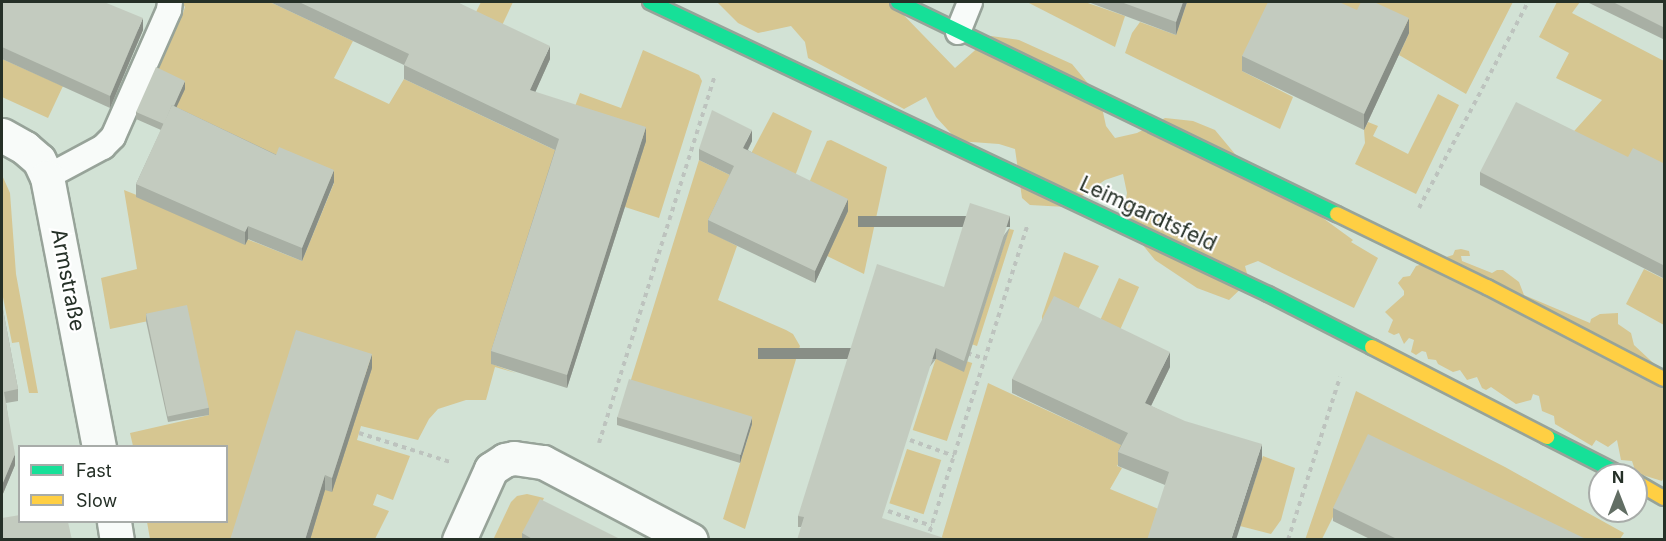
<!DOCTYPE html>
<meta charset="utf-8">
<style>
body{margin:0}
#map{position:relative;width:1666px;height:541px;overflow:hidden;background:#d2e2d5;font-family:Inter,sans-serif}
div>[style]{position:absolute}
.green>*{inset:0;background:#d6c691;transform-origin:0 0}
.path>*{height:4px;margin-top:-2px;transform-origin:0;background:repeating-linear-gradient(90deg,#bdc3be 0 4.5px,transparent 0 9px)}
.roads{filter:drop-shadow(2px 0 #97a399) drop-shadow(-2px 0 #97a399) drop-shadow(0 2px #97a399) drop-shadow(0 -2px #97a399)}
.lane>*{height:24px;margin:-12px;padding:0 12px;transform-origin:12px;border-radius:12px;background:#f8fbf9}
.street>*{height:33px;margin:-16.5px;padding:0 16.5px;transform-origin:16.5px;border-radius:16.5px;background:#f8fbf9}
.fast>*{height:14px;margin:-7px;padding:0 7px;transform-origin:7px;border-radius:7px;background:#16e098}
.slow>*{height:14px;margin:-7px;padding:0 7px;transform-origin:7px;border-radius:7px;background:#ffcf43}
.wall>*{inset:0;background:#a8afa4}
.shaded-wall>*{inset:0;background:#888e86;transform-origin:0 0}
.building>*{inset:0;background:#c3cbbf;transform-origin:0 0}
span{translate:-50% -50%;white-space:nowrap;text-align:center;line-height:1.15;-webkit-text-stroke:4.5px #fff;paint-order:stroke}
.street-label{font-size:21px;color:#253027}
.frame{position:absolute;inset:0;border:3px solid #253027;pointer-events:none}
.legend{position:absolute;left:18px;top:445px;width:210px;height:78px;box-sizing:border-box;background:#fff;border:2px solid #a8aca9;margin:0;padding:8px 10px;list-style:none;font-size:18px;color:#253027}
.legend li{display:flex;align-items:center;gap:12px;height:30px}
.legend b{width:30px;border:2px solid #a8aca9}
.north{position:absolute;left:1588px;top:463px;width:60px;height:60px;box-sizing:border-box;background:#fff;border:2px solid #a8aca9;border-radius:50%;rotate:0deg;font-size:16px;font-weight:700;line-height:24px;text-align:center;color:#253027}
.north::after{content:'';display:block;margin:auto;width:21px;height:27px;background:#626e64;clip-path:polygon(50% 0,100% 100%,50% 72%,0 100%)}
</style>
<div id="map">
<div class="green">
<i style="clip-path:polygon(182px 2px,270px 2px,353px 41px,334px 78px,389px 104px,404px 79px,559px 152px,492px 364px,516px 373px,495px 367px,486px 400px,466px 400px,438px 409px,429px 419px,418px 440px,361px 426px,357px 440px,410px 456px,393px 500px,377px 494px,373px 505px,389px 511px,375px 539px,150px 539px,147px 522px,226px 522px,226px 446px,133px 446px,130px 433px,209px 415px,187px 313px,110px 329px,101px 278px,137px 269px,124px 190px,302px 261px,334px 183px,172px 118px,155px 71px,164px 51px,163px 45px,171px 38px,178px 20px,181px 19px,185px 7px)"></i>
<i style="clip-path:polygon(481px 2px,513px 2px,498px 34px,471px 22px)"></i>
<i style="clip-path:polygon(684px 2px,891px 2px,955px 68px,991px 36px,1019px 40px,1072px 64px,1100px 98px,1106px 126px,1115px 138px,1137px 133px,1165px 118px,1193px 121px,1215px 130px,1235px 154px,1353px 240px,1351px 242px,1378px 258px,1354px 308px,1258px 261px,1245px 266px,1249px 281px,1229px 300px,1197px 288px,1155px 260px,1142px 244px,1123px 217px,1127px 193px,1123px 174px,1105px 180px,1066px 207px,1030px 205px,1022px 198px,1015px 149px,999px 144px,958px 141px,936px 117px,926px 97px,904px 109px,808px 58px,805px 42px,791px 26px,758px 33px,738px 23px,718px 3px)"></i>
<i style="clip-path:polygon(1027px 2px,1085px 2px,1125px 16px,1115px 47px)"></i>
<i style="clip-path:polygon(1187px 2px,1276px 2px,1242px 71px,1293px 97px,1280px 129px,1125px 53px,1132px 33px,1140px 22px,1176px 35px)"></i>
<i style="clip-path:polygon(1304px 2px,1513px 2px,1466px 94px,1399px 55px,1409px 33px)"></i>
<i style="clip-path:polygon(1557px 2px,1580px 2px,1572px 13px,1664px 61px,1664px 176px,1567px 139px,1602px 100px,1556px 78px,1569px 53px,1539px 37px)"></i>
<i style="clip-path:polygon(643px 50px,699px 75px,702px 81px,659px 218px,625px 207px,571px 117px,580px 93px,621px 108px)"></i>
<i style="clip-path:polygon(2px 59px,63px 86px,48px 118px,2px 97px)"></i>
<i style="clip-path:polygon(1438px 94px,1459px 105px,1416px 194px,1355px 164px,1365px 143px,1364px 130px,1368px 122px,1378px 126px,1373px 136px,1408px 154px)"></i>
<i style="clip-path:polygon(773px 112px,812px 131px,792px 184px,747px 161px)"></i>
<i style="clip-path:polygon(831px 140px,887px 167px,864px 274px,827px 256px,806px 190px,827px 141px)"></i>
<i style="clip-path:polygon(699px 160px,734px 177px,708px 231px,737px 246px,718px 300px,786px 330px,793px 334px,800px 346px,745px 529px,723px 519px,752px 424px,629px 386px)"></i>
<i style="clip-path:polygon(2px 175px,10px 193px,16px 274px,38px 393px,29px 393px,19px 342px,12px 343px,2px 292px)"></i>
<i style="clip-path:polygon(1009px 229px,1014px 230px,977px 346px,945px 335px,983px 311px)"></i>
<i style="clip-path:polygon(1461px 249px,1469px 251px,1470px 256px,1461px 256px,1462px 261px,1492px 273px,1497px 270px,1503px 270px,1519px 282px,1524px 295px,1590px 323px,1591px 319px,1600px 314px,1618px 313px,1618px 324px,1631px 333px,1634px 345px,1664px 373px,1664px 477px,1662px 481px,1636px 473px,1632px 461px,1621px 460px,1617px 440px,1608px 447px,1596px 440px,1592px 446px,1555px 424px,1554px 416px,1542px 411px,1539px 396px,1533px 394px,1531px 400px,1516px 404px,1491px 387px,1486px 390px,1482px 388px,1477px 377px,1467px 380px,1460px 370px,1453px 372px,1438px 364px,1436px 360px,1428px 359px,1426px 352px,1422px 351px,1416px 355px,1411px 352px,1414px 340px,1409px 338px,1404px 344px,1399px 333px,1394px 335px,1388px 332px,1393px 320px,1385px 312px,1404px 295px,1404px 291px,1398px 283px,1403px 277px,1410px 276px,1416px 266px,1453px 255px,1455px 250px)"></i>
<i style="clip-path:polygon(1064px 252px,1099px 266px,1073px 320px,1042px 324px,1042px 316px)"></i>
<i style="clip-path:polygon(1644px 269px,1664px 279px,1664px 325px,1626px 304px)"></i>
<i style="left:1119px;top:278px;width:22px;height:58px;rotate:24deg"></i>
<i style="left:938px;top:352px;width:36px;height:82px;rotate:18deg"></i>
<i style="clip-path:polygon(988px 383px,1128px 448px,1117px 466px,1122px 468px,1110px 489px,1161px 510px,1151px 539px,941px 540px)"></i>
<i style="clip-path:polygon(1356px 391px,1505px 467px,1624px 533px,1620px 539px,1561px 539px,1368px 447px,1322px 539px,1305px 540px)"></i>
<i style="left:907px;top:449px;width:36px;height:57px;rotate:18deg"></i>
<i style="clip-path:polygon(1263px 456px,1295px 468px,1281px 520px,1271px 534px,1240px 526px)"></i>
<i style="clip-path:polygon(527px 494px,544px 498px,523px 539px,493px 540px,511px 502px,517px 496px)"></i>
</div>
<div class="path">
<i style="left:1419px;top:208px;width:233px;rotate:-62.1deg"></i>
<i style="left:967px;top:353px;width:19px;rotate:18deg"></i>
<i style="left:359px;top:433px;width:96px;rotate:17.7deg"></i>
<i style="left:910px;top:440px;width:47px;rotate:20deg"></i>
<i style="left:599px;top:443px;width:383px;rotate:-72.5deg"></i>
<i style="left:888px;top:511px;width:46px;rotate:18.8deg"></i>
<i style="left:927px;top:540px;width:330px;rotate:-72.3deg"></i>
<i style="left:1288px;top:540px;width:171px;rotate:-72.3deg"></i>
</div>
<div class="roads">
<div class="lane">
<i style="left:958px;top:32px;width:32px;rotate:-68deg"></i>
<i style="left:47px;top:177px;width:64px;rotate:-28.2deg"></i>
<i style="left:103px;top:147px;width:14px;rotate:-45deg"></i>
<i style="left:113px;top:137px;width:139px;rotate:-66.2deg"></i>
<i style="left:169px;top:10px;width:8px;rotate:-83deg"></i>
</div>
<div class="street">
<i style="left:2px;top:135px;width:26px;rotate:29deg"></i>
<i style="left:25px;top:148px;width:18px;rotate:41deg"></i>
<i style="left:39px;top:160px;width:19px;rotate:65deg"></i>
<i style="left:47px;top:177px;width:274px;rotate:79.1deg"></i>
<i style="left:114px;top:522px;width:18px;rotate:81deg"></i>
<i style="left:459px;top:540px;width:78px;rotate:-65.7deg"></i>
<i style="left:491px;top:469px;width:17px;rotate:-33deg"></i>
<i style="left:505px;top:460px;width:9px;rotate:-13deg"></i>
<i style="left:514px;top:458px;width:29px;rotate:8deg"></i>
<i style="left:543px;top:462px;width:167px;rotate:27.8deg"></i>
</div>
<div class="fast">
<i style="left:650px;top:2px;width:684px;rotate:25.29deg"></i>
<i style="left:1268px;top:294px;width:117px;rotate:27deg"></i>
<i style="left:898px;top:2px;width:488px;rotate:25.8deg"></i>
<i style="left:1547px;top:437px;width:84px;rotate:26.9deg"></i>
</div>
<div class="slow">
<i style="left:1337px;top:214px;width:167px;rotate:26deg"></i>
<i style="left:1487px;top:287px;width:199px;rotate:27.5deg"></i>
<i style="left:1372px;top:347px;width:197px;rotate:27.2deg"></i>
<i style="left:1636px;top:482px;width:32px;rotate:30deg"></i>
</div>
</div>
<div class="wall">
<i style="clip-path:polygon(2px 2px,143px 30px,110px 108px,2px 59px)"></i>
<i style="clip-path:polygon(270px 2px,457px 2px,550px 59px,535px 92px,646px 141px,567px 388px,491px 364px,491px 351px,555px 150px,404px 79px,404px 65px)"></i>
<i style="clip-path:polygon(1088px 2px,1187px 2px,1176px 35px)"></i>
<i style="clip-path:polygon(1587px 2px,1665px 2px,1665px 40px)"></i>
<i style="clip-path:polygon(1357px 10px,1409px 33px,1364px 130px,1242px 71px,1242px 56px)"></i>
<i style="clip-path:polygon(185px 89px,176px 107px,334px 182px,302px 261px,248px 239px,245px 245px,136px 197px,136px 184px,161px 130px,136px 119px,136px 112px)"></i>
<i style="clip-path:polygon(752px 141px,748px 150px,848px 211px,815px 283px,708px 232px,708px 220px,730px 175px,699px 160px,699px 149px)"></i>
<i style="clip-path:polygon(1628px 157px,1665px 164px,1665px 279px,1480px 185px,1480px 172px)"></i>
<i style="clip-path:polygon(1010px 227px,964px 372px,936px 359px,801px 527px,798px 527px,798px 516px)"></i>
<i style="clip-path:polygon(2px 304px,18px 389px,18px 401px,6px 403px,15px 465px,2px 496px)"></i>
<i style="clip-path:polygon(146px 313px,209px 408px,209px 415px,168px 422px,146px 321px)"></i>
<i style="clip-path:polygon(1170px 367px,1151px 406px,1262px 459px,1165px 485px,1118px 466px,1118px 452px,1121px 445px,1012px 393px,1012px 379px)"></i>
<i style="clip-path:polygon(372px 368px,332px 492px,325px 490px,310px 540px,230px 540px)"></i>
<i style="clip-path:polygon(617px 417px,752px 424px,740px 463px,617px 425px)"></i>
<i style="clip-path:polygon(1333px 508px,1588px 540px,1372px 540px,1333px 521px)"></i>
<i style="clip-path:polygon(522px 533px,622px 540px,522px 540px)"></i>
</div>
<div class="shaded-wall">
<i style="clip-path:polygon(1183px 2px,1187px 2px,1176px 35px,1176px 22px)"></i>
<i style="clip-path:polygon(143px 18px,143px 30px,110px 108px,110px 96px)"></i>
<i style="clip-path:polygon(1409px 18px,1409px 33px,1364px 130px,1364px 114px)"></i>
<i style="clip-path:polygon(550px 46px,550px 59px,530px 104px,530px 90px)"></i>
<i style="clip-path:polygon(185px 81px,185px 89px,165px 132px,165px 124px)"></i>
<i style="clip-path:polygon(646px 127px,646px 141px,567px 388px,567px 375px)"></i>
<i style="clip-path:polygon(752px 130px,752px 141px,743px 159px,743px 148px)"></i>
<i style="clip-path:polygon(334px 170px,334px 182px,302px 261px,302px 248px)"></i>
<i style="clip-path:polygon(848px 199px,848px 211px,815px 283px,815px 271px)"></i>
<i style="left:1010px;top:216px;width:11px;height:152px;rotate:90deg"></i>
<i style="clip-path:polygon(248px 226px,248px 239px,245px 245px,245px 232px)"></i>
<i style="left:936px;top:348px;width:11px;height:178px;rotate:90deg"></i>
<i style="clip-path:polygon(1170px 352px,1170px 367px,1145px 418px,1145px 403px)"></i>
<i style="clip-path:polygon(372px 354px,372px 368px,332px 492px,332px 478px)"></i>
<i style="clip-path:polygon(752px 417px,752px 424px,740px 463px,740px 455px)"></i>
<i style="clip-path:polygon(1262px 444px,1262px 459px,1236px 540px,1231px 540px)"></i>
<i style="clip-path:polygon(15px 454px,15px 465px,2px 496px,2px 485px)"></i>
<i style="clip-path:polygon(325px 475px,325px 490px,310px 540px,305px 540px)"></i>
</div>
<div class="building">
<i style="clip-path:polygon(2px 2px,104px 2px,143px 18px,110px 96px,2px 47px)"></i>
<i style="clip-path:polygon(299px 2px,457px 2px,550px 46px,530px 90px,646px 127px,567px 375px,491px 351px,559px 139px,404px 65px,409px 54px)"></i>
<i style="clip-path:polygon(1121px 2px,1183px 2px,1176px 22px)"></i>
<i style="clip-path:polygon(1268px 2px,1339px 2px,1357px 10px,1361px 2px,1374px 2px,1409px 18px,1364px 114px,1242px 56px)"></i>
<i style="clip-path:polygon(1613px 2px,1665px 2px,1665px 28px)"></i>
<i style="clip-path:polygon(156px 67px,185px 81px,174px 106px,172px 105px,164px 124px,136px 112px)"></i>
<i style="clip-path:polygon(1516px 102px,1628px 157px,1633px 148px,1665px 164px,1665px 266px,1480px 172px)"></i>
<i style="clip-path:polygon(172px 105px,276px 155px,279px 147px,334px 170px,302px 248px,248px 226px,245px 232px,136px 184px)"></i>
<i style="clip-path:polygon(712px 110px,752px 130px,743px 148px,848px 199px,815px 271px,708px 220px,734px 166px,699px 149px)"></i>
<i style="clip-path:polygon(970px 203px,1010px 216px,964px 361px,936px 348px,882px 518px,950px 540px,797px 540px,804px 517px,798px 516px,877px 264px,944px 287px)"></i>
<i style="clip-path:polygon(1054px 296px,1170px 352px,1145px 403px,1185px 421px,1262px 444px,1231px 540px,1147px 540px,1169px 472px,1118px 452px,1128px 433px,1012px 379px)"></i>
<i style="clip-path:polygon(2px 304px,18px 389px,4px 392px,15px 454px,2px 485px)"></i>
<i style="left:187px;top:305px;width:105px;height:42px;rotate:78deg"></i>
<i style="clip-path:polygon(296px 330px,372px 354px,332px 478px,325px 475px,305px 540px,230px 540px)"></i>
<i style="left:629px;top:379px;width:129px;height:40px;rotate:17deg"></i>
<i style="clip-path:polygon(1368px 434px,1588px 540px,1399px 540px,1333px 508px)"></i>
<i style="clip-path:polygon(540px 499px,622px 540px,534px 540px,522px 533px)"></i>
<i style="clip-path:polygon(20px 515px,20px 522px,68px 522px,72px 540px,2px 540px,2px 518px)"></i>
</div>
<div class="street-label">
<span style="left:1148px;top:214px;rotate:25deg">Leimgardtsfeld</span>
<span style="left:68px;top:280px;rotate:79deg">Armstraße</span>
</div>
<div class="frame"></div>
<ul class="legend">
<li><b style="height:8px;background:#16e098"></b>Fast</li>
<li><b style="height:8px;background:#ffcf43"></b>Slow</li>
</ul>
<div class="north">N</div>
</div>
